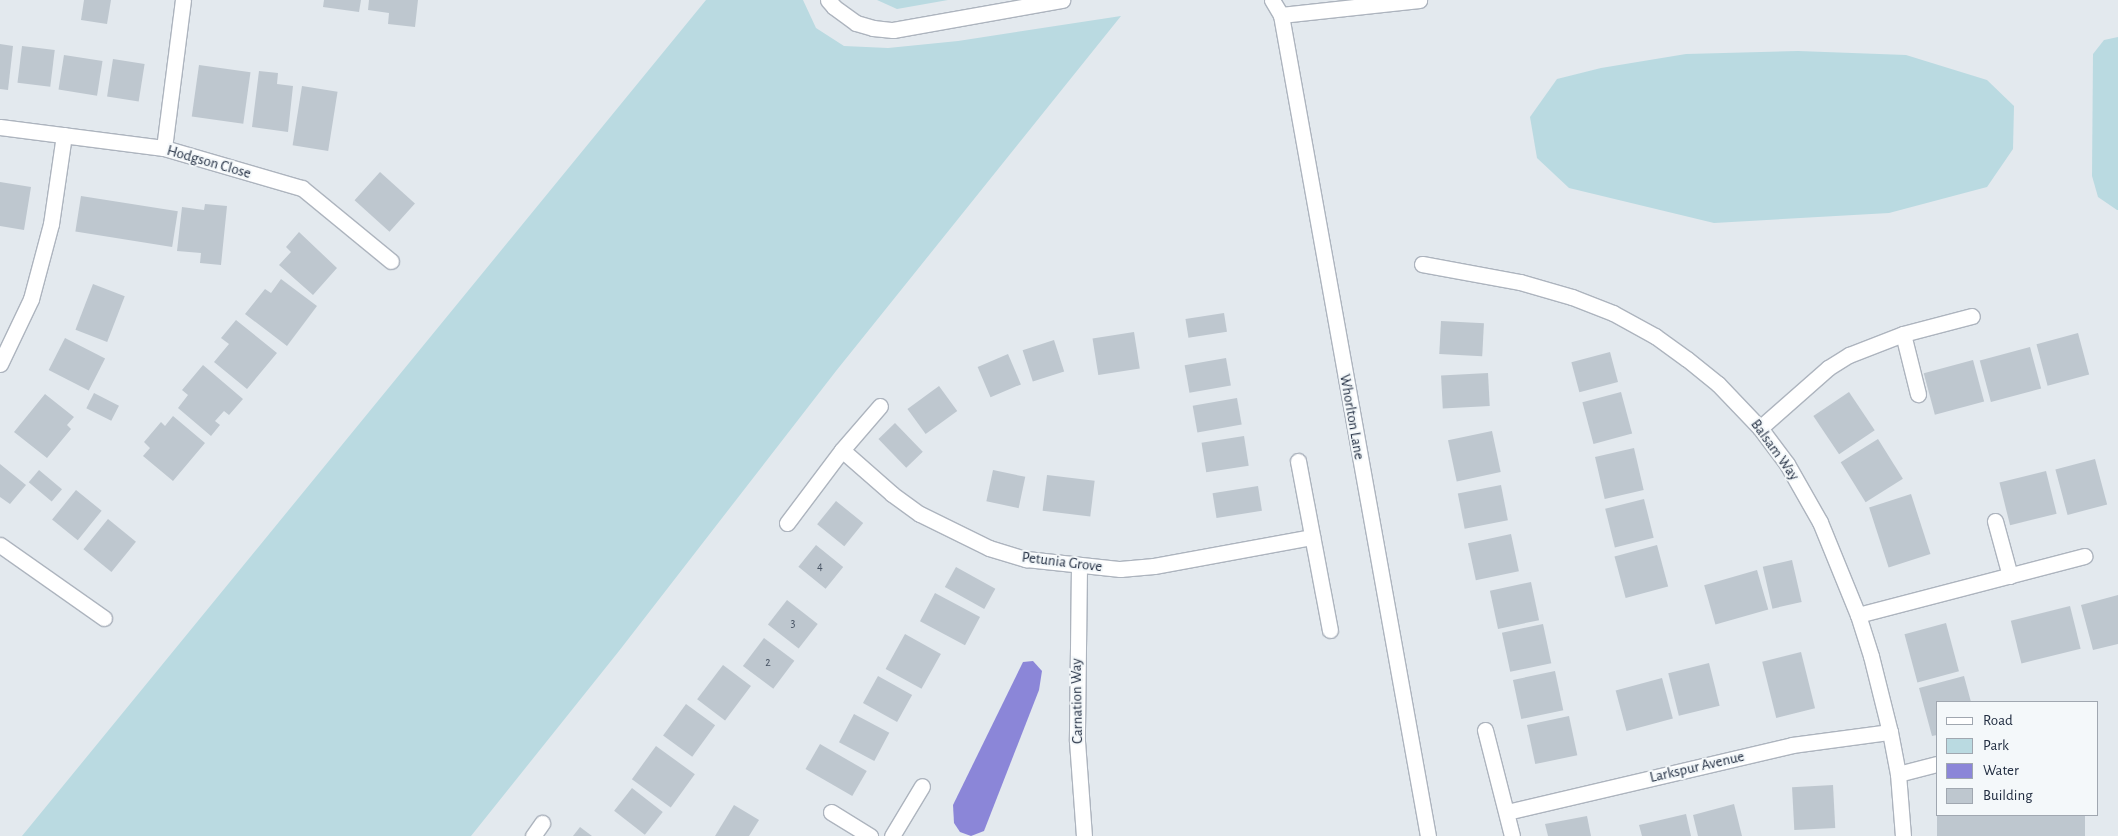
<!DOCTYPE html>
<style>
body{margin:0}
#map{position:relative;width:2118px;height:836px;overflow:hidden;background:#e3e9ee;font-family:"Alegreya Sans",sans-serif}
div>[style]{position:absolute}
.green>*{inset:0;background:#badae1}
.water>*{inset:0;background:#8b86d8}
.building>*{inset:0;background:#bec7cf;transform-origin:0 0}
.roads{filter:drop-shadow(1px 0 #adb4be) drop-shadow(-1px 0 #adb4be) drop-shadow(0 1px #adb4be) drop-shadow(0 -1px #adb4be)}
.minor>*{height:15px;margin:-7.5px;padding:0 7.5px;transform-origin:7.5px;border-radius:7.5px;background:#fff}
span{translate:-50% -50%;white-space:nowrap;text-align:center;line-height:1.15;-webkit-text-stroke:4px #f4f8fa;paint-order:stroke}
.number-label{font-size:12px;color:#485464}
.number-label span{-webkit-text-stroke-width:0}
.street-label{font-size:15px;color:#212d41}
.legend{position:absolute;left:1936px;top:701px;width:162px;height:115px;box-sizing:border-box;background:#f4f8fa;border:1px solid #a0a7b0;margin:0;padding:6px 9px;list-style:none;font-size:15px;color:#212d41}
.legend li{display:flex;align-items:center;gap:10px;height:25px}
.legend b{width:25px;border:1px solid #a0a7b0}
</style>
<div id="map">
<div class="green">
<i style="clip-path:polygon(706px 0,803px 0,816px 28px,844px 46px,888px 48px,958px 41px,1121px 16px,836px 371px,619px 651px,471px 836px,22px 836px)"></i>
<i style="clip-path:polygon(877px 0,948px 0,897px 9px)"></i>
<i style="clip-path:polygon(2118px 37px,2118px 210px,2117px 210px,2098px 197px,2092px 176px,2093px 54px,2104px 40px)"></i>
<i style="clip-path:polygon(1798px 51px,1906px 55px,1987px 80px,2014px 106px,2013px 149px,1987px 187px,1889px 213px,1714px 223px,1569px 188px,1537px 158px,1530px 117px,1557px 79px,1601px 68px,1686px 54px)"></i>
</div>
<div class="water">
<i style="clip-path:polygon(1033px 661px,1042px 671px,1039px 690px,984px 831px,971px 836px,960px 832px,954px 823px,953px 805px,1023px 662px)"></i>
</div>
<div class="building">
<i style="clip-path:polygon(84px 0,111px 0,107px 24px,81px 20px)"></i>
<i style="clip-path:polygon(324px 0,361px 0,359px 12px,323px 7px)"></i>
<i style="clip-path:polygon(369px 0,418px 0,415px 27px,388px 24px,389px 13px,368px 10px)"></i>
<i style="clip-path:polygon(0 44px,13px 46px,8px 90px,0 89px)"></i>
<i style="left:22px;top:46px;width:33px;height:37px;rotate:7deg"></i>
<i style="left:64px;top:55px;width:39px;height:35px;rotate:9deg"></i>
<i style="left:113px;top:59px;width:32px;height:38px;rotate:9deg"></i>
<i style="left:199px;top:65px;width:52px;height:52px;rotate:8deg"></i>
<i style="clip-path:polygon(259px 71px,278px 73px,277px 84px,293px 86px,288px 132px,252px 127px)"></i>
<i style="left:302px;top:86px;width:36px;height:60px;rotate:9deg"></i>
<i style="left:380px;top:172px;width:47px;height:38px;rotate:42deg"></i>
<i style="clip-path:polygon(0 182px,31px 187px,24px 230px,0 226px)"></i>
<i style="left:81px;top:196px;width:98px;height:36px;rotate:9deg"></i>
<i style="clip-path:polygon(205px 204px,227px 206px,221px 265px,200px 263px,201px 253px,177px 251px,182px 207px,204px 210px)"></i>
<i style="clip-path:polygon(299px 232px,337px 268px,313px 295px,279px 265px,291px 252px,286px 247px)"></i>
<i style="clip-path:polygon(281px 279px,317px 306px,287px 346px,245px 314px,265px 289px,271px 293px)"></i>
<i style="left:93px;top:284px;width:34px;height:49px;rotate:21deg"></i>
<i style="left:1224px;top:313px;width:19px;height:39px;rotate:81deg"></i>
<i style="clip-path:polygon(236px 320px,277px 353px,247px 389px,214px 362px,229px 344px,221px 338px)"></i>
<i style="left:1441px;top:321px;width:43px;height:33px;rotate:3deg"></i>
<i style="left:1134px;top:332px;width:37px;height:42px;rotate:81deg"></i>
<i style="left:2078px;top:333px;width:43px;height:43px;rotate:75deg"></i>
<i style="left:65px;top:338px;width:45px;height:36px;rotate:27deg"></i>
<i style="left:1054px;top:340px;width:33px;height:33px;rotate:72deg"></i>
<i style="left:2030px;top:347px;width:43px;height:52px;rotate:75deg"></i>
<i style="left:1610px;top:352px;width:31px;height:40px;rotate:75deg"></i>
<i style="left:1008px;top:354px;width:33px;height:33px;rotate:67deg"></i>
<i style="left:1226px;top:358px;width:28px;height:42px;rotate:80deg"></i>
<i style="left:1973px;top:360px;width:43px;height:51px;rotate:75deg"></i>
<i style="clip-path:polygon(203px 365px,243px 399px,229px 415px,224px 411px,215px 421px,220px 425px,211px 436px,178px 408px,188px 395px,182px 390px)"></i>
<i style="left:1488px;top:373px;width:33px;height:47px;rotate:87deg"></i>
<i style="left:939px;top:386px;width:31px;height:39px;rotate:54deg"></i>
<i style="left:1621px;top:392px;width:43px;height:40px;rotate:75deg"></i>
<i style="left:1849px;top:392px;width:46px;height:43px;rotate:56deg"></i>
<i style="left:94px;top:393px;width:28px;height:17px;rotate:27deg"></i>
<i style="clip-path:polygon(45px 394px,74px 417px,67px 425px,71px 429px,47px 458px,14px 432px)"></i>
<i style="left:1237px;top:398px;width:27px;height:45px;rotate:80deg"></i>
<i style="clip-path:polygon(173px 416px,205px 443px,173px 481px,143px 456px,150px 448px,144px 442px,161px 422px,165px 426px)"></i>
<i style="left:895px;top:423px;width:40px;height:23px;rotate:46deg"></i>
<i style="left:1492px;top:431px;width:42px;height:45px;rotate:78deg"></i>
<i style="left:1244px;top:436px;width:30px;height:43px;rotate:81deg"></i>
<i style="left:1878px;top:439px;width:47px;height:44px;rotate:58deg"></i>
<i style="left:1634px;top:448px;width:43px;height:40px;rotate:77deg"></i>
<i style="left:2095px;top:459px;width:47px;height:41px;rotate:75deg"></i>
<i style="clip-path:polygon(0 464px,26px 485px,10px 504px,0 497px)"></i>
<i style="left:39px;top:470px;width:30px;height:16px;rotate:40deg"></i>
<i style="left:993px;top:470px;width:33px;height:32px;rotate:12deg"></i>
<i style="left:2046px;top:471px;width:44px;height:48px;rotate:76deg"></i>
<i style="left:1047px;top:475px;width:48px;height:36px;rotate:7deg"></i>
<i style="left:1501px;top:485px;width:36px;height:44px;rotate:79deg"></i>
<i style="left:1258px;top:486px;width:25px;height:46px;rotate:81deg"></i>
<i style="left:76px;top:490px;width:33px;height:38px;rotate:39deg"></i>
<i style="left:1911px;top:494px;width:63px;height:44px;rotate:72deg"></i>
<i style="left:1644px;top:499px;width:40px;height:40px;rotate:76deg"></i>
<i style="left:836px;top:501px;width:35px;height:30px;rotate:39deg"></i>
<i style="left:108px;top:519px;width:36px;height:39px;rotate:39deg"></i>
<i style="left:1511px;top:534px;width:38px;height:44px;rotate:78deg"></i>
<i style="left:816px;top:545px;width:35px;height:28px;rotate:39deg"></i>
<i style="left:1657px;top:545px;width:43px;height:44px;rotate:75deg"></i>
<i style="left:1792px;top:560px;width:43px;height:30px;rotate:77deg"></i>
<i style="left:956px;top:567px;width:45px;height:23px;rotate:29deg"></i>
<i style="left:1757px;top:570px;width:41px;height:55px;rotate:74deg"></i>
<i style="left:1531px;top:582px;width:39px;height:42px;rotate:78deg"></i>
<i style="left:935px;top:593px;width:51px;height:32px;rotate:28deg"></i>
<i style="clip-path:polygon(2118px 595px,2118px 644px,2093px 650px,2081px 605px)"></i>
<i style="left:787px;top:600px;width:39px;height:31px;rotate:38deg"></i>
<i style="left:2070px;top:606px;width:44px;height:61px;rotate:76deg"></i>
<i style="left:1946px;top:623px;width:50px;height:43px;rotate:75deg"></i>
<i style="left:1543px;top:624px;width:40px;height:42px;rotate:78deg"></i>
<i style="left:905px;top:634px;width:41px;height:40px;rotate:29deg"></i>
<i style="left:764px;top:638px;width:38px;height:35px;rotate:37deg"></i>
<i style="left:1801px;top:652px;width:58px;height:40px;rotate:76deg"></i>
<i style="left:1709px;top:663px;width:44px;height:42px;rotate:76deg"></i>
<i style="left:723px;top:665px;width:35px;height:43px;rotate:37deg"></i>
<i style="left:1555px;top:671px;width:40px;height:43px;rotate:78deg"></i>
<i style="left:878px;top:676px;width:39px;height:31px;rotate:29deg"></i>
<i style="clip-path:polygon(1964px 676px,1971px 702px,1937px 702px,1937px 735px,1932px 736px,1919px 688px)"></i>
<i style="left:1662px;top:678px;width:42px;height:48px;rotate:75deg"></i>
<i style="left:686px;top:704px;width:36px;height:39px;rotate:36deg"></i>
<i style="left:854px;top:714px;width:40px;height:32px;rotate:28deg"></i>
<i style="left:1569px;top:716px;width:40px;height:43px;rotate:78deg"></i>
<i style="left:820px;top:744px;width:54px;height:29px;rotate:30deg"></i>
<i style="left:656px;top:746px;width:48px;height:41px;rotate:36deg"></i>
<i style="left:1833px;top:785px;width:43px;height:41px;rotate:87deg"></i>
<i style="left:632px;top:788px;width:39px;height:29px;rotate:38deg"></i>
<i style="clip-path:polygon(1734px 804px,1742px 836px,1698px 836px,1693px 815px)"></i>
<i style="clip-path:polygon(734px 805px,759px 820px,749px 836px,715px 836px)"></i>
<i style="clip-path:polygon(1686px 814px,1691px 836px,1642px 836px,1639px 825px)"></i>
<i style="left:1937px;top:815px;width:148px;height:22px"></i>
<i style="clip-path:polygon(1587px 816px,1591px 836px,1548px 836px,1545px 824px)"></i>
<i style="clip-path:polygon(580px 827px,592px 836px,573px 836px)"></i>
</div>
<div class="roads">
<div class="minor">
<i style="left:828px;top:0;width:9px;rotate:49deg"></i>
<i style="left:834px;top:7px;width:27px;rotate:36deg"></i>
<i style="left:856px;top:23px;width:18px;rotate:16deg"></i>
<i style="left:873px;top:28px;width:20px;rotate:6deg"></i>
<i style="left:893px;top:30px;width:172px;rotate:-10.1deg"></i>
<i style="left:1272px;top:0;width:17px;rotate:59deg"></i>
<i style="left:1281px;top:15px;width:834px;rotate:79.85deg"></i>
<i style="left:1281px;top:15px;width:139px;rotate:-6.2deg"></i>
<i style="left:0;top:127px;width:165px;rotate:7.3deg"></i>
<i style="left:164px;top:148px;width:144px;rotate:16.2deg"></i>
<i style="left:302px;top:188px;width:115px;rotate:39.4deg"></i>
<i style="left:164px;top:148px;width:149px;rotate:-82.7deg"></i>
<i style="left:1422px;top:264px;width:100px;rotate:10.4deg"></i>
<i style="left:1520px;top:282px;width:54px;rotate:16.1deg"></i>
<i style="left:1572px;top:297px;width:44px;rotate:21.3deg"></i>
<i style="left:1613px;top:313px;width:48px;rotate:28.7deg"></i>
<i style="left:1655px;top:336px;width:39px;rotate:36deg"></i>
<i style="left:1687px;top:359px;width:40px;rotate:39deg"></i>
<i style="left:1718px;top:384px;width:61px;rotate:46.3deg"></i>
<i style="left:1760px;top:428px;width:45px;rotate:53.1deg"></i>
<i style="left:1787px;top:464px;width:67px;rotate:60.4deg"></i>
<i style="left:1820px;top:522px;width:100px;rotate:67.8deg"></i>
<i style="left:1858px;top:615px;width:43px;rotate:72.4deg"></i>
<i style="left:1871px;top:656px;width:78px;rotate:76deg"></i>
<i style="left:1890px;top:732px;width:43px;rotate:79.2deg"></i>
<i style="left:1898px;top:774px;width:62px;rotate:85.4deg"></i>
<i style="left:1903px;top:334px;width:62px;rotate:76deg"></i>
<i style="left:0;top:364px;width:72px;rotate:-64.5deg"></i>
<i style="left:31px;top:299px;width:78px;rotate:-75.1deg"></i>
<i style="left:51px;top:224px;width:90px;rotate:-81.7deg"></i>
<i style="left:1760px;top:428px;width:91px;rotate:-41.4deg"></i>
<i style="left:1828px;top:368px;width:25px;rotate:-32deg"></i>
<i style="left:1849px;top:355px;width:58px;rotate:-21.3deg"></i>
<i style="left:1903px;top:334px;width:71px;rotate:-14.6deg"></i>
<i style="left:842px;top:450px;width:67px;rotate:41.3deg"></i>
<i style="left:892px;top:494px;width:34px;rotate:36deg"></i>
<i style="left:920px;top:514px;width:77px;rotate:26.2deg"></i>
<i style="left:989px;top:548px;width:39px;rotate:17deg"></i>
<i style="left:1026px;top:559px;width:95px;rotate:6.1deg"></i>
<i style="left:1120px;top:569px;width:34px;rotate:-5deg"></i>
<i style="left:1154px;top:566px;width:161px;rotate:-10.4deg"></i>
<i style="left:1298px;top:461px;width:172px;rotate:79.3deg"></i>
<i style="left:1995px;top:521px;width:57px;rotate:74.7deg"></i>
<i style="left:787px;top:523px;width:91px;rotate:-53deg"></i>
<i style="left:842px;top:450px;width:58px;rotate:-49.2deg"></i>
<i style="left:0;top:545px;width:127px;rotate:35.1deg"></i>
<i style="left:1079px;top:566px;width:175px;rotate:90.7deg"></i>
<i style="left:1077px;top:741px;width:95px;rotate:85.8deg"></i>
<i style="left:1858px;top:615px;width:234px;rotate:-14.6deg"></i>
<i style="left:1485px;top:730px;width:109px;rotate:75.7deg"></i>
<i style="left:1898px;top:774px;width:40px;rotate:-14.4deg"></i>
<i style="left:831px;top:812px;width:46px;rotate:31.6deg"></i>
<i style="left:1507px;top:812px;width:293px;rotate:-13.2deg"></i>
<i style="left:1792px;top:745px;width:99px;rotate:-7.6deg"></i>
<i style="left:533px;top:836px;width:16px;rotate:-55deg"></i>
<i style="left:892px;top:836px;width:58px;rotate:-59deg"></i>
</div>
</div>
<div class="number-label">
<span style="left:820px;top:567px">4</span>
<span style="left:793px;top:624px">3</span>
<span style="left:768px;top:663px">2</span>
</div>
<div class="street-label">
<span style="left:209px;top:162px;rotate:16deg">Hodgson Close</span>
<span style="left:1352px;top:417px;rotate:80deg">Whorlton Lane</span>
<span style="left:1775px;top:450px;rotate:54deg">Balsam Way</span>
<span style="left:1062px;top:562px;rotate:7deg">Petunia Grove</span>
<span style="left:1077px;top:701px;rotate:-91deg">Carnation Way</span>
<span style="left:1697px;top:767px;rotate:-13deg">Larkspur Avenue</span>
</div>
<ul class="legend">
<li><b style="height:6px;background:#fff"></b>Road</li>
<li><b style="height:14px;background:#badae1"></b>Park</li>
<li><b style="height:14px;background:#8b86d8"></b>Water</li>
<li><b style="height:14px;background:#bec7cf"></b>Building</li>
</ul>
</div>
